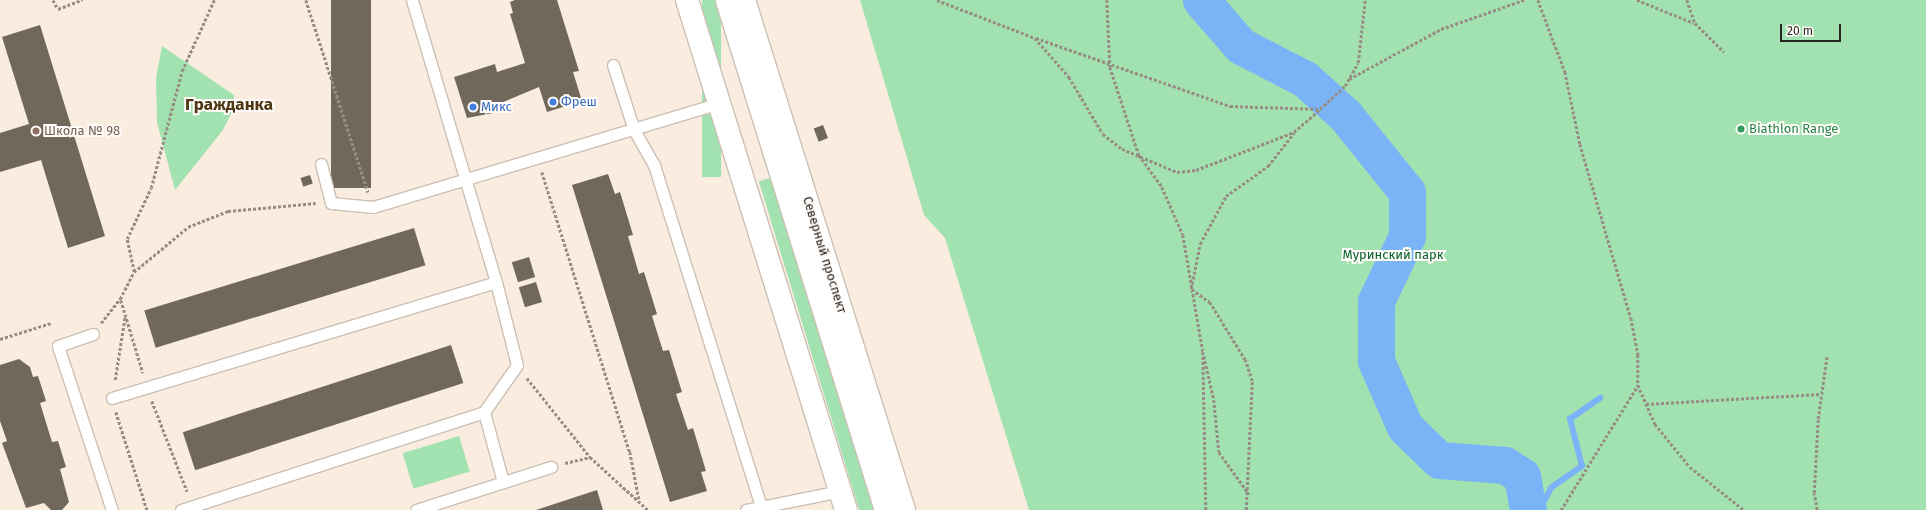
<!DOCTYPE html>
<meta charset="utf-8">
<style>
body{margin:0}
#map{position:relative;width:1926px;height:510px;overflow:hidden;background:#faede0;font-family:"Fira Sans",sans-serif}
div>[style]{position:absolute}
.green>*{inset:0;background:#a2e2b0;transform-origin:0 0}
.stream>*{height:6px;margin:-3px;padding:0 3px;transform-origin:3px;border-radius:3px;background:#7ab4f7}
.river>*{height:37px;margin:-18.5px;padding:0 18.5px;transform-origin:18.5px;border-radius:18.5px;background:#7ab4f7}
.building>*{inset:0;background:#70685b;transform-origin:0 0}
.path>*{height:2.5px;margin-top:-1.25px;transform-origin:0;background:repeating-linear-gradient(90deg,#978d85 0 3px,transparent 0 5px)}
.roads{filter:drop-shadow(1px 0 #ccbfb3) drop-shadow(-1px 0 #ccbfb3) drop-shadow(0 1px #ccbfb3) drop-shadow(0 -1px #ccbfb3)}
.service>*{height:11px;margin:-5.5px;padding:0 5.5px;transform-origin:5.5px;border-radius:5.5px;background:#fff}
.minor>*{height:21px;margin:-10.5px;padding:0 10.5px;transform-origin:10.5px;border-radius:10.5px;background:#fff}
.secondary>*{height:22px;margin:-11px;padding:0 11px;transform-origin:11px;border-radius:11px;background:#fff}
.dots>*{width:11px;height:11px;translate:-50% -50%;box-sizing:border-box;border:2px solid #fffcf9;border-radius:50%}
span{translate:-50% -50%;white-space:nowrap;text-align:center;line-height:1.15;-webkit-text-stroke:4px #fffcf9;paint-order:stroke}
.shop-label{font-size:13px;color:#366cbe}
.left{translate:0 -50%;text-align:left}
.leisure-label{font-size:13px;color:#27864d}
.education-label{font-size:13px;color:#785e54}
.street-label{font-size:13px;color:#292420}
.park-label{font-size:13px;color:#06632e}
.district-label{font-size:17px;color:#4e3713;font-weight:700}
.scale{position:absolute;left:1780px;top:24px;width:61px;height:18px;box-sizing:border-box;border:2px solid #292420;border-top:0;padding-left:5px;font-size:12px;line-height:14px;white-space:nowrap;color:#292420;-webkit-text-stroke:3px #fffcf9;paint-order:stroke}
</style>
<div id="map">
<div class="green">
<i style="left:702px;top:0;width:19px;height:177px"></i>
<i style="clip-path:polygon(860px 0,1926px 0,1926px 510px,1029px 510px,945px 238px,924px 215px)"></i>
<i style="clip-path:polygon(162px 46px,234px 95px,233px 110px,223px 130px,175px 190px,157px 122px,156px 78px)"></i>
<i style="left:776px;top:176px;width:350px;height:18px;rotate:73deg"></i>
<i style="left:459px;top:436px;width:37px;height:59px;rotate:73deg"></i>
</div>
<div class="stream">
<i style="left:1539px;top:510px;width:26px;rotate:-61deg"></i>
<i style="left:1552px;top:487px;width:37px;rotate:-35deg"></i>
<i style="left:1582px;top:466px;width:49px;rotate:-104.3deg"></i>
<i style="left:1570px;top:419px;width:37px;rotate:-35deg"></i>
</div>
<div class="river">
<i style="left:1201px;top:0;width:61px;rotate:49deg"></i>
<i style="left:1241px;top:46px;width:72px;rotate:27.3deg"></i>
<i style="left:1305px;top:79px;width:54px;rotate:42deg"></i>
<i style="left:1345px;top:115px;width:99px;rotate:51.2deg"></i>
<i style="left:1407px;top:192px;width:44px;rotate:90deg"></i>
<i style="left:1407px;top:236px;width:72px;rotate:115.5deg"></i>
<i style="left:1376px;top:301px;width:60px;rotate:90deg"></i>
<i style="left:1376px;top:361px;width:72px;rotate:66.3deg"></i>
<i style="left:1405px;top:427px;width:47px;rotate:44.1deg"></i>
<i style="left:1439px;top:460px;width:66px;rotate:4.3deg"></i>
<i style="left:1505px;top:465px;width:20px;rotate:33deg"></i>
<i style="left:1522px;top:476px;width:35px;rotate:80deg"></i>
</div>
<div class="building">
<i style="left:331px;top:0;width:40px;height:188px"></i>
<i style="clip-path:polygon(515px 0,557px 0,579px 71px,573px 72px,582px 101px,547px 112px,539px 87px,501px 103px,503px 111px,467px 118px,454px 77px,495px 64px,497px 72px,525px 63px,510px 14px,513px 13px,510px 2px)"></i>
<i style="clip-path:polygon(40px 25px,105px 236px,68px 248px,41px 160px,0 172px,0 133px,29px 124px,2px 37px)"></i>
<i style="left:823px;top:125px;width:14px;height:10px;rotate:69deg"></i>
<i style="left:351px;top:155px;width:18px;height:17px;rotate:71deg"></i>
<i style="clip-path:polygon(608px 174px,615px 194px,620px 192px,633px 235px,628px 236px,639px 274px,644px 272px,657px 314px,652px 316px,663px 351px,669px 350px,682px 392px,676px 394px,688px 430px,693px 428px,706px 471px,701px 472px,707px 491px,670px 502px,572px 185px)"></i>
<i style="left:310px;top:175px;width:9px;height:10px;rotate:72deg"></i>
<i style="left:414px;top:228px;width:39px;height:282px;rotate:73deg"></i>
<i style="left:529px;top:257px;width:21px;height:18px;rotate:73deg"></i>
<i style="left:536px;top:282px;width:21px;height:18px;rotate:73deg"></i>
<i style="left:451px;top:345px;width:40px;height:282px;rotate:72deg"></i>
<i style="clip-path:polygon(19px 359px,30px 367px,33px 377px,38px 376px,46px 401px,40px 403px,52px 442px,58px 441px,66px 467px,60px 469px,69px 502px,62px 510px,51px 510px,44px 503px,26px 508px,2px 443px,7px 441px,0 421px,0 365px)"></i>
<i style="clip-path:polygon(597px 490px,603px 510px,536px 510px)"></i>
</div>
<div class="path">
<i style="left:53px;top:0;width:10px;rotate:61deg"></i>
<i style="left:58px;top:9px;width:26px;rotate:-21deg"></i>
<i style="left:306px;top:0;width:202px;rotate:72.1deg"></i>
<i style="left:937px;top:0;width:105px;rotate:21.2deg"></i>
<i style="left:1035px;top:38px;width:52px;rotate:48.9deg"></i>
<i style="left:1069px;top:77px;width:66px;rotate:59.2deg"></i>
<i style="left:1103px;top:134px;width:24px;rotate:38deg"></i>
<i style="left:1122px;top:149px;width:60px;rotate:22.7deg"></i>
<i style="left:1177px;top:172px;width:19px;rotate:-6deg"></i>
<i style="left:1196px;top:170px;width:105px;rotate:-21.2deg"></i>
<i style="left:1294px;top:132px;width:35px;rotate:-41deg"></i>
<i style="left:1320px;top:109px;width:34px;rotate:-43deg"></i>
<i style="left:1345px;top:86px;width:26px;rotate:-61deg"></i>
<i style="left:1358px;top:63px;width:63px;rotate:-83.7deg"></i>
<i style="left:1107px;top:0;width:67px;rotate:87.4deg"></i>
<i style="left:1110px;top:67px;width:93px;rotate:71.8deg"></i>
<i style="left:1139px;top:155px;width:39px;rotate:54deg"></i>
<i style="left:1162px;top:187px;width:52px;rotate:66.4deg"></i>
<i style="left:1183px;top:235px;width:119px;rotate:80.3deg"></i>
<i style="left:1203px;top:352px;width:158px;rotate:88.9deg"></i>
<i style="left:1538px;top:0;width:77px;rotate:69.4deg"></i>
<i style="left:1565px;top:72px;width:74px;rotate:78.2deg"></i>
<i style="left:1580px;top:144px;width:181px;rotate:73.7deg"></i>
<i style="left:1631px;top:318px;width:38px;rotate:79deg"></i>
<i style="left:1638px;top:355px;width:30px;rotate:90deg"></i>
<i style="left:1638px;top:385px;width:43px;rotate:66.4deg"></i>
<i style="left:1655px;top:424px;width:55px;rotate:50.9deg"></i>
<i style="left:1690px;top:467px;width:69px;rotate:38.5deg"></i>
<i style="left:1637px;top:0;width:61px;rotate:22deg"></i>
<i style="left:1687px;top:0;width:24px;rotate:71deg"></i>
<i style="left:1695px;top:23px;width:41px;rotate:45deg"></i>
<i style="left:1036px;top:38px;width:206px;rotate:19.3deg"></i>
<i style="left:1230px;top:106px;width:89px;rotate:1.9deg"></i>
<i style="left:1349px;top:79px;width:105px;rotate:-28.5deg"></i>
<i style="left:1441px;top:29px;width:88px;rotate:-19.3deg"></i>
<i style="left:542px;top:172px;width:294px;rotate:72.6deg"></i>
<i style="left:630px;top:452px;width:48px;rotate:79.2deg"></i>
<i style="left:134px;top:272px;width:70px;rotate:-39.8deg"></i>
<i style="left:188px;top:227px;width:43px;rotate:-21.8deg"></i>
<i style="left:228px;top:211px;width:88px;rotate:-5.2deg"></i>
<i style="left:121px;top:300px;width:76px;rotate:73.2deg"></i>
<i style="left:101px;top:323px;width:31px;rotate:-52deg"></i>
<i style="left:120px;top:299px;width:30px;rotate:-63deg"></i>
<i style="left:134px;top:272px;width:34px;rotate:-102deg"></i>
<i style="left:127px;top:239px;width:56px;rotate:-64.8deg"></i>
<i style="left:151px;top:188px;width:121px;rotate:-75.2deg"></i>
<i style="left:182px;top:71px;width:78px;rotate:-65.7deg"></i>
<i style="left:0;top:339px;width:53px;rotate:-17.4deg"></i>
<i style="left:1204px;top:356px;width:45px;rotate:77.2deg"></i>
<i style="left:1214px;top:400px;width:52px;rotate:84.5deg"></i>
<i style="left:1219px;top:452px;width:52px;rotate:54.5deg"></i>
<i style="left:527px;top:378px;width:101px;rotate:51.4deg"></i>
<i style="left:590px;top:457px;width:79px;rotate:42.4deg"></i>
<i style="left:115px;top:380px;width:65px;rotate:-81.1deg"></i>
<i style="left:152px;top:401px;width:97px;rotate:68.7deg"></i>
<i style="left:1646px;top:404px;width:175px;rotate:-3.3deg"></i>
<i style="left:116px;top:412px;width:103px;rotate:72.4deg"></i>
<i style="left:565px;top:463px;width:26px;rotate:-13deg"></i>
<i style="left:1246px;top:510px;width:129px;rotate:-87.3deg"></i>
<i style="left:1252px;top:381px;width:22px;rotate:-108deg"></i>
<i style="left:1245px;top:360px;width:67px;rotate:-121.6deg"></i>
<i style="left:1210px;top:303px;width:24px;rotate:-144deg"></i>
<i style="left:1191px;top:289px;width:46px;rotate:-78.7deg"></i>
<i style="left:1200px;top:244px;width:55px;rotate:-61.6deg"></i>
<i style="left:1226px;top:196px;width:52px;rotate:-35.5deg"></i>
<i style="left:1268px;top:166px;width:42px;rotate:-51.8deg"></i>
<i style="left:1561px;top:510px;width:147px;rotate:-58.4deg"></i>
<i style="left:1817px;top:510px;width:17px;rotate:-100deg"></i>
<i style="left:1814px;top:493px;width:74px;rotate:-86.9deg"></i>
<i style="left:1818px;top:419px;width:65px;rotate:-82deg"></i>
</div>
<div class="roads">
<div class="service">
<i style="left:613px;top:65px;width:68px;rotate:72.1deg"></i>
<i style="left:634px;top:130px;width:40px;rotate:60.3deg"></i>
<i style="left:654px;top:165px;width:358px;rotate:72.6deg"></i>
<i style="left:761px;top:507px;width:81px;rotate:-11.4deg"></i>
<i style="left:321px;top:164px;width:40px;rotate:75.6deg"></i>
<i style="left:331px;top:203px;width:42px;rotate:5.4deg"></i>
<i style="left:373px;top:207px;width:362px;rotate:-16.7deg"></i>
<i style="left:93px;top:334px;width:37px;rotate:161deg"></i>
<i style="left:58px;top:346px;width:173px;rotate:71.8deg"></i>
<i style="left:112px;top:398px;width:401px;rotate:-16.8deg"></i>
<i style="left:484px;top:412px;width:73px;rotate:74.8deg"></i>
<i style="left:181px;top:510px;width:318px;rotate:-17.9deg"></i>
<i style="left:484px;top:412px;width:57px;rotate:-54.9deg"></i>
<i style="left:517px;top:365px;width:86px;rotate:-104.2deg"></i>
<i style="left:496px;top:282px;width:294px;rotate:-106.6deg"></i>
<i style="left:416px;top:510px;width:142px;rotate:-17.7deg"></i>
<i style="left:746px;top:510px;width:15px;rotate:-11deg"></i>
</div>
<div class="minor">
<i style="left:726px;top:0;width:534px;rotate:72.68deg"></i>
</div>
<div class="secondary">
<i style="left:687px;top:0;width:534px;rotate:72.68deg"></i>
<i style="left:744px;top:0;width:535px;rotate:72.58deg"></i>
</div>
</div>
<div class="dots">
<i style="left:553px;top:102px;background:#3f7fe0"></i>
<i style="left:473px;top:107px;background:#3f7fe0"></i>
<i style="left:1741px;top:129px;background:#2e9e5b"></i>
<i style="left:36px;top:131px;background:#8d6e63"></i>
</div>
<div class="shop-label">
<span class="left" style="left:561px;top:102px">Фреш</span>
<span class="left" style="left:481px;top:107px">Микс</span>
</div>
<div class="leisure-label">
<span class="left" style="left:1749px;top:129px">Biathlon Range</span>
</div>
<div class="education-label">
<span class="left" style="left:44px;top:131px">Школа № 98</span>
</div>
<div class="street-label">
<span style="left:824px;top:255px;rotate:73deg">Северный проспект</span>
</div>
<div class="park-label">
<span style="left:1393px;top:255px">Муринский парк</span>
</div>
<div class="district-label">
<span style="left:229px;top:105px">Гражданка</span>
</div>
<div class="scale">20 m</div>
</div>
